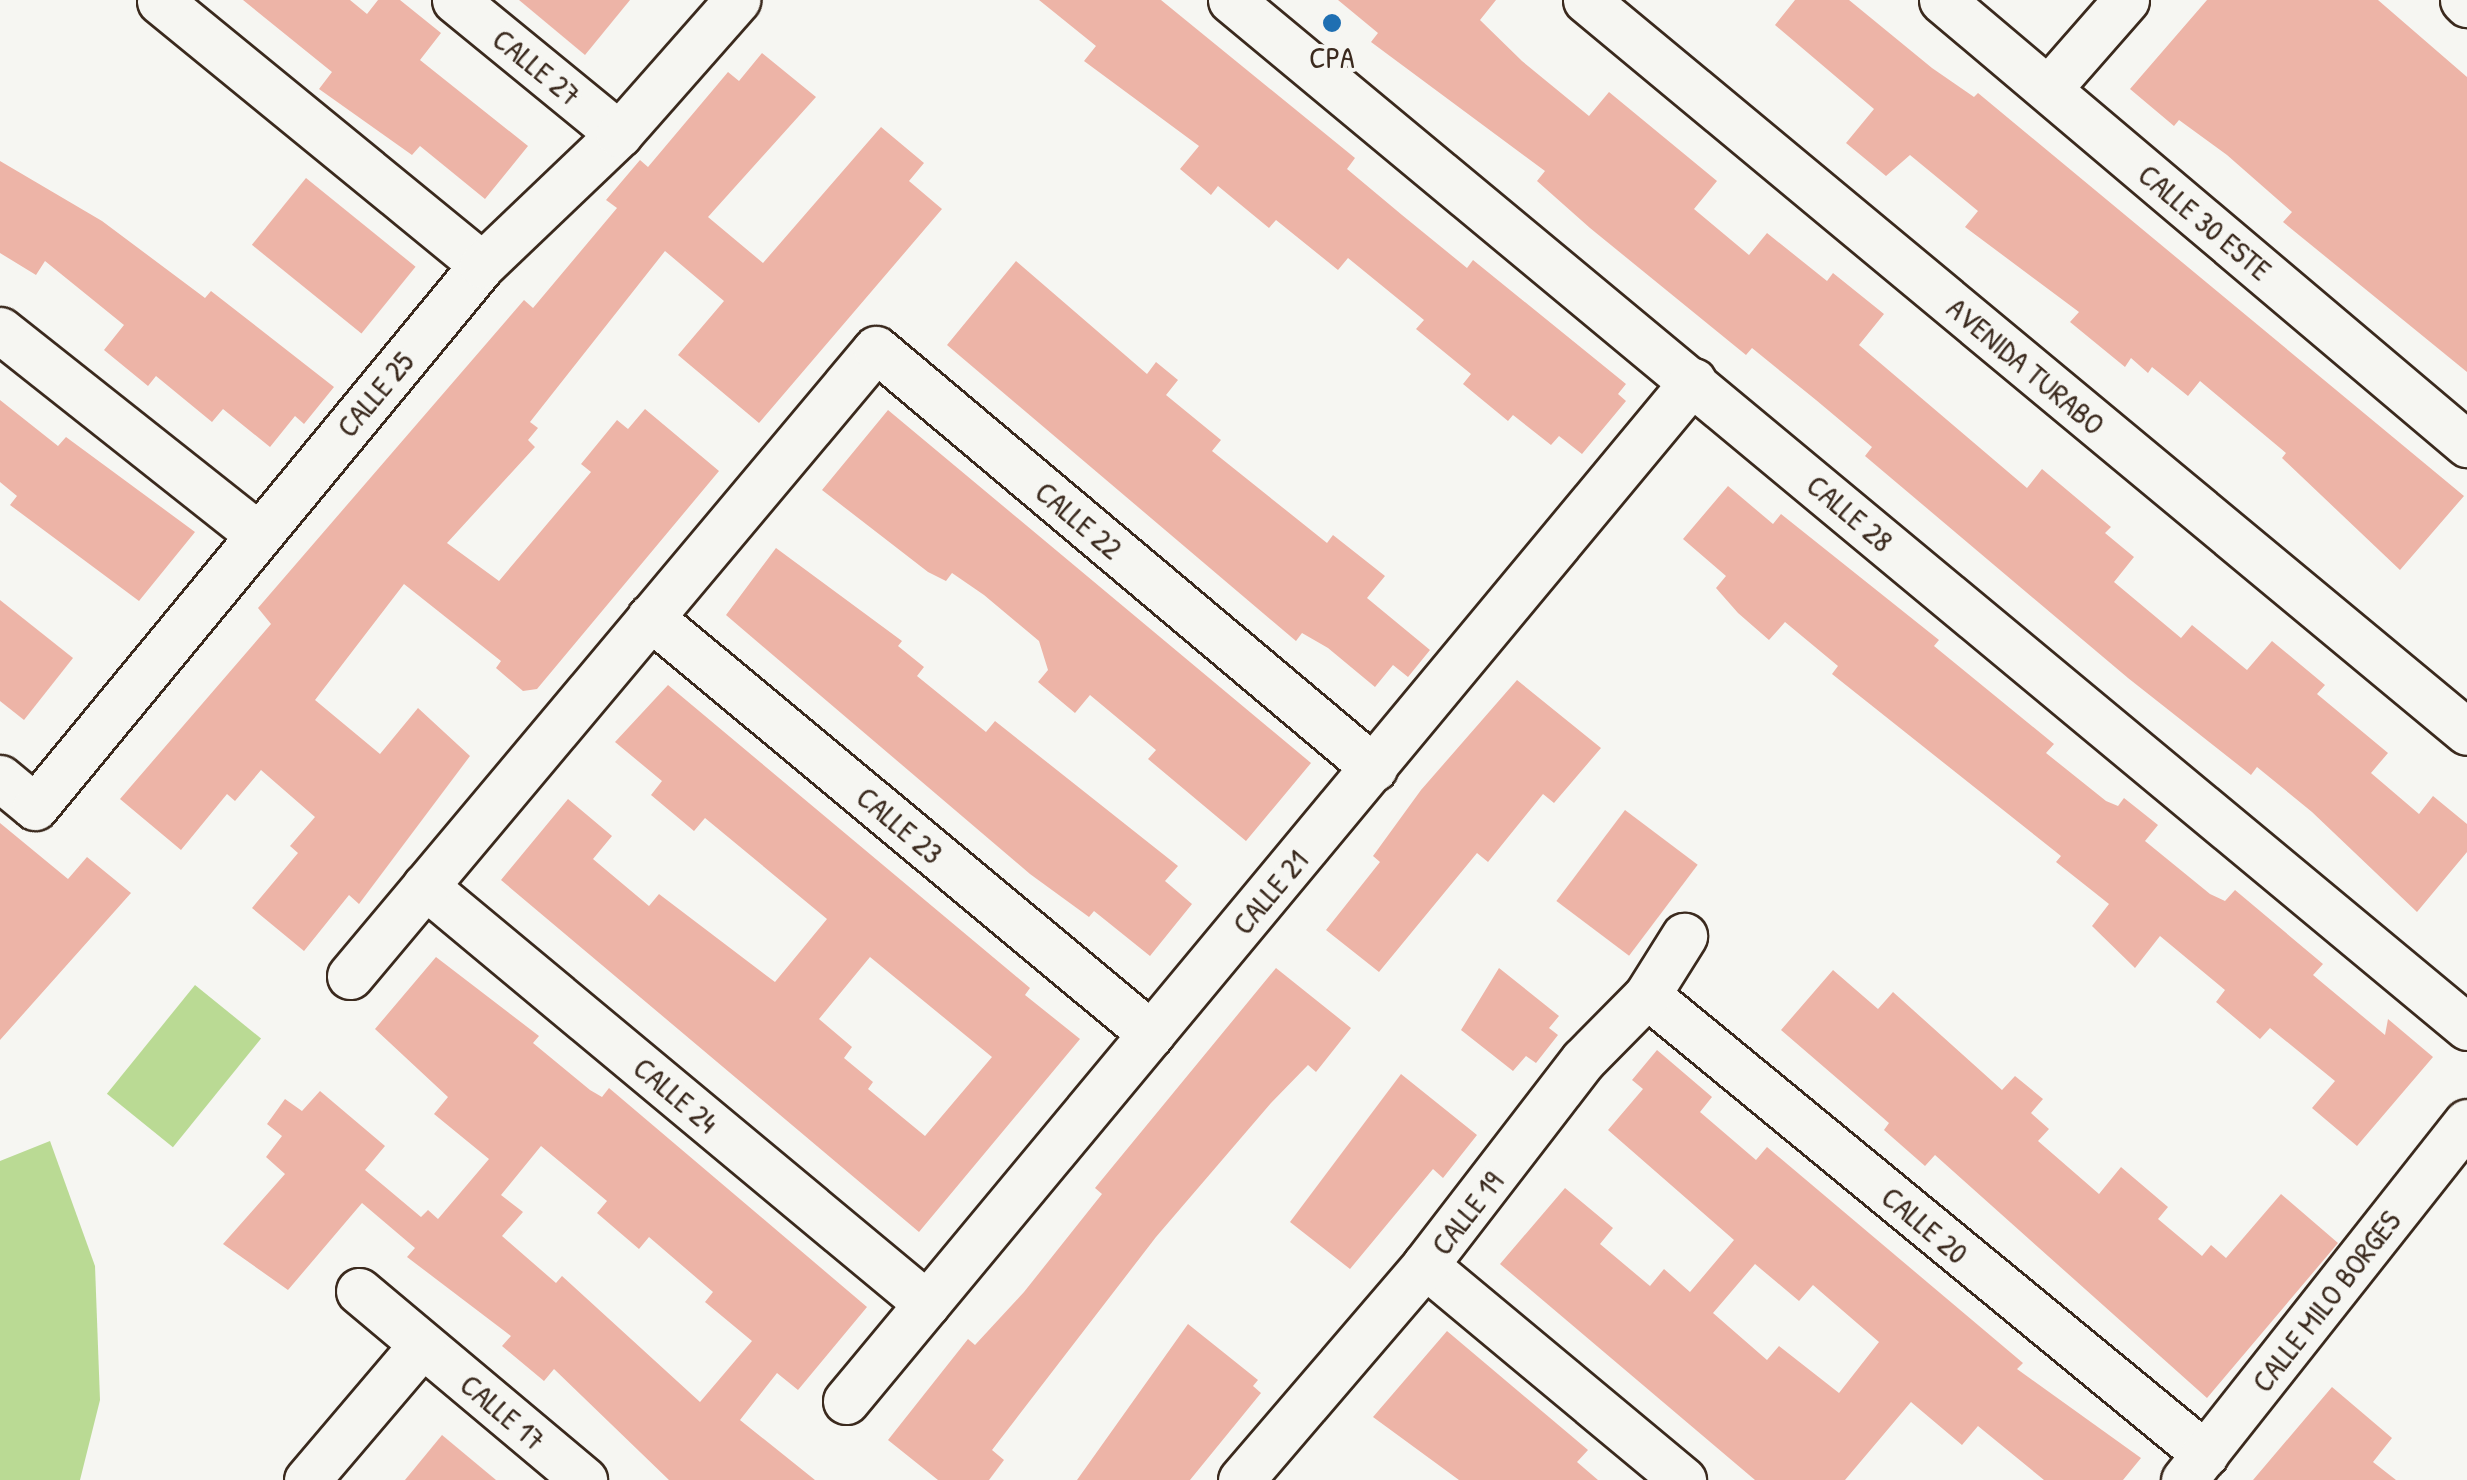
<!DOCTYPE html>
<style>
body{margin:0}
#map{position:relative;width:2467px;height:1480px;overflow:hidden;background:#f6f6f2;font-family:"Patrick Hand",sans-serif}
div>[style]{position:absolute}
.green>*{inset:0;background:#bada94;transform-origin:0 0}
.building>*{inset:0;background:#edb4a7;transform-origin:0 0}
.roads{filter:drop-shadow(2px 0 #3b2a1e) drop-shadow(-2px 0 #3b2a1e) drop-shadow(0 2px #3b2a1e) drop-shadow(0 -2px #3b2a1e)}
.minor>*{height:45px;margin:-22.5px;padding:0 22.5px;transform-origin:22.5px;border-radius:22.5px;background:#f6f6f2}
.dots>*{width:28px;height:28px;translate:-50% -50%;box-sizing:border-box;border:5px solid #f6f6f2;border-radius:50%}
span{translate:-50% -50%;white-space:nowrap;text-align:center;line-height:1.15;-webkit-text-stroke:8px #f6f6f2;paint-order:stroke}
.poi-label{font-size:30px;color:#3b2a1e}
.street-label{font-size:30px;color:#3b2a1e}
</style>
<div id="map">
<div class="green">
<i style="left:195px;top:985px;width:85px;height:140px;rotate:39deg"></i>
<i style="clip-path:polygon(50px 1141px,95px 1266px,100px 1400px,80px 1480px,0 1480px,0 1161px)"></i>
</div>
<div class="building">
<i style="clip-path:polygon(243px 0,350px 0,367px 14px,378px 0,400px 0,441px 33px,420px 60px,528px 146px,485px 199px,420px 146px,412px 155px,319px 89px,332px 72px)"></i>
<i style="clip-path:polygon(519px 0,630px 0,585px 55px)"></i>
<i style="clip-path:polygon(1039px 0,1161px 0,1355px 158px,1347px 169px,1402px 215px,1467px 268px,1473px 260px,1626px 384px,1618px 394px,1626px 401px,1582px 454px,1559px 436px,1551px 445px,1513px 415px,1508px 421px,1463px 384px,1471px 374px,1416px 329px,1424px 320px,1348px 258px,1338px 270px,1276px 220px,1269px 228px,1218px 186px,1211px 195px,1180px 169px,1199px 146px,1084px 61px,1096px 46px)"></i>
<i style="clip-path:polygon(1338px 0,1496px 0,1480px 20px,1522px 61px,1589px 116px,1609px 92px,1717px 181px,1694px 209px,1749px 255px,1767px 233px,1827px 281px,1833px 273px,1884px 314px,1859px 345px,2027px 488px,2042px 469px,2111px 527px,2105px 533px,2134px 557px,2114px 582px,2181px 638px,2192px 625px,2247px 670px,2272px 641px,2325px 685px,2317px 694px,2388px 753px,2371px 773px,2419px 814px,2433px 796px,2467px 824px,2467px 852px,2417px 912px,2312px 812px,2257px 767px,2251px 775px,2128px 678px,1865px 456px,1872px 447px,1816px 400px,1752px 348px,1746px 355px,1590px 228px,1537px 181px,1545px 171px,1371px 42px,1378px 33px)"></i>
<i style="clip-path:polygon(1795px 0,1849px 0,1932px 68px,1974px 97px,1978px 93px,2464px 496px,2400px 570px,2282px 458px,2286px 453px,2200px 381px,2188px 396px,2152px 367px,2148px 373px,2131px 358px,2125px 367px,2070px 322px,2079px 312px,1965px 227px,1978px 211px,1910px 155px,1886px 176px,1846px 143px,1874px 109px,1775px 25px)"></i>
<i style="clip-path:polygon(2207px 0,2378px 0,2467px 77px,2467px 372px,2283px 222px,2292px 212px,2227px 155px,2179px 120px,2174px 126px,2130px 89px)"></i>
<i style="clip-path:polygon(762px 53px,816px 97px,708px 217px,763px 263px,881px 127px,924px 163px,909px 181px,942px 209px,759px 423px,678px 355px,724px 301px,665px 251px,530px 422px,538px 428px,528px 440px,535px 447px,447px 543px,499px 581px,591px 472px,581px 464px,617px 420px,628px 429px,645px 409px,719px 471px,537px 689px,523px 691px,496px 668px,501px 661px,404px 584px,315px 700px,380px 754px,418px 708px,470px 756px,359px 904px,349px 895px,304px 951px,252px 908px,298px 853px,290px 846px,315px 817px,261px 770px,235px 801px,227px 794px,181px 850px,120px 799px,271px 624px,258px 608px,524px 300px,533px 308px,617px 208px,606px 200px,640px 160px,648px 167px,728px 72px,739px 81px)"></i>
<i style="clip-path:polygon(0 161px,102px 221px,205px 298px,211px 291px,334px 387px,304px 424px,295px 416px,270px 447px,223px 409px,212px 422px,156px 376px,148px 386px,104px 350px,124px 325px,45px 261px,36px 275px,0 253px)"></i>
<i style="left:306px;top:178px;width:141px;height:86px;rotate:39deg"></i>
<i style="clip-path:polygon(1016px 261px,1147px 374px,1156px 362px,1178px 380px,1166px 395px,1221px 440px,1212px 451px,1327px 543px,1333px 535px,1385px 576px,1367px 598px,1430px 650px,1408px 677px,1393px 665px,1375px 687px,1328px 648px,1302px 633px,1296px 641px,947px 345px)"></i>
<i style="clip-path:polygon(0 400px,58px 446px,66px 437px,195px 532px,139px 601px,10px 505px,17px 496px,0 482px)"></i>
<i style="clip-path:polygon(888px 410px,1311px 763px,1246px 841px,1148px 759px,1156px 750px,1090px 695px,1075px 713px,1038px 682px,1048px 670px,1039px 641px,984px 595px,952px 573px,946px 581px,928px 572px,822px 490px)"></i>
<i style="clip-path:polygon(1728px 486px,1773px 524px,1781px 514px,1939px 640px,1934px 646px,2054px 744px,2046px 753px,2106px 801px,2118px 806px,2124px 798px,2158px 825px,2145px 841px,2210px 894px,2225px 901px,2235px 890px,2323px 964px,2313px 975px,2385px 1035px,2388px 1019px,2433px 1057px,2357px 1146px,2312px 1108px,2335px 1081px,2270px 1028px,2260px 1039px,2216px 1002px,2225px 990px,2160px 936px,2135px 968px,2092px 926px,2109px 904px,2056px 862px,2061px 856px,1832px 674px,1838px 666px,1785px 622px,1769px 640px,1738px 613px,1716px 588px,1726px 576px,1683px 539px)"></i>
<i style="clip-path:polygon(776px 548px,902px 641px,898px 646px,924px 667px,917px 676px,986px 732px,995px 721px,1178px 866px,1165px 881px,1192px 904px,1150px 956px,1094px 911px,1089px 917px,1030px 874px,726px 615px)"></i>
<i style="clip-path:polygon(0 600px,73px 658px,24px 720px,0 701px)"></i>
<i style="clip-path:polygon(1517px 680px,1601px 748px,1554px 803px,1543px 794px,1488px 862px,1477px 853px,1379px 972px,1326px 930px,1380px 862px,1373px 856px,1421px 790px)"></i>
<i style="clip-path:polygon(evenodd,668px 685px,1030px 988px,1025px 995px,1080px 1039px,919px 1232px,501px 880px,568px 799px,612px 836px,593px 859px,649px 906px,659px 894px,775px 982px,827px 919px,705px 818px,694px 831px,651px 795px,662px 781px,615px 742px,668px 685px,870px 957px,992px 1057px,925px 1136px,868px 1089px,873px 1082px,844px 1058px,852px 1047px,819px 1019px,870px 957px)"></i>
<i style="left:1625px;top:810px;width:91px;height:114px;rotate:37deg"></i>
<i style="clip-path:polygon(0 823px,68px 879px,87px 857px,131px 893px,0 1040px)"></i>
<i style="clip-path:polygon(evenodd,436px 957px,539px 1036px,533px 1043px,590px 1090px,602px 1097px,609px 1088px,867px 1307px,798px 1390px,777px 1373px,740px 1420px,815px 1480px,669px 1480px,554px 1369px,544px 1381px,502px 1346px,511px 1336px,407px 1257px,415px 1248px,362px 1203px,288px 1290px,223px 1244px,285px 1174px,266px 1157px,282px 1136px,267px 1124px,285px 1099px,302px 1111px,320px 1091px,385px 1146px,365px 1170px,421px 1217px,428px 1210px,438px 1219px,489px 1159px,434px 1114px,448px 1097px,375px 1029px,436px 957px,541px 1146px,607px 1201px,597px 1213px,639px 1249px,649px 1237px,713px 1292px,705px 1302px,752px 1341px,700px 1402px,562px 1276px,556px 1283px,502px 1236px,523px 1212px,501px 1195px,541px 1146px)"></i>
<i style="clip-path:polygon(1276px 968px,1351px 1028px,1316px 1072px,1308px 1065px,1271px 1103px,1156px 1237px,992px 1450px,1004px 1460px,989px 1480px,938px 1480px,888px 1440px,968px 1339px,975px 1345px,1024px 1292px,1102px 1194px,1095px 1188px)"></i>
<i style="clip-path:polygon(1499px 968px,1559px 1016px,1549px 1028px,1558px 1035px,1536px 1063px,1526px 1056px,1513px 1071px,1461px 1030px)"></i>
<i style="clip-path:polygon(1833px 970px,1878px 1009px,1893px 992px,2002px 1090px,2015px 1076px,2043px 1099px,2031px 1113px,2049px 1129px,2038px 1141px,2099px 1194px,2121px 1167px,2168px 1207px,2158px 1219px,2202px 1256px,2211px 1245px,2226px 1258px,2281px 1194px,2338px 1243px,2207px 1398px,1935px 1155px,1925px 1166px,1884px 1130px,1889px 1123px,1781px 1030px)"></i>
<i style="clip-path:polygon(evenodd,1657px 1050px,1712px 1097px,1700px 1112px,1756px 1160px,1767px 1147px,2023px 1363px,2017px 1369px,2141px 1458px,2123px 1480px,2044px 1480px,1978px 1426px,1962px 1445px,1911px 1402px,1845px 1480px,1755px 1480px,1500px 1264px,1565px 1188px,1613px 1228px,1600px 1244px,1650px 1286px,1664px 1269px,1690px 1292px,1734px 1240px,1608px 1130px,1643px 1089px,1632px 1080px,1657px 1050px,1755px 1264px,1799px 1301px,1813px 1285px,1879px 1342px,1839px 1393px,1779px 1346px,1767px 1360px,1713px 1313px,1755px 1264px)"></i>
<i style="clip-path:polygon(1401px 1074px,1477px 1135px,1443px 1178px,1433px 1169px,1350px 1269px,1290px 1222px)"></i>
<i style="clip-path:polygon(1188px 1324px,1258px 1380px,1253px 1386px,1261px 1393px,1190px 1480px,1077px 1480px)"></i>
<i style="clip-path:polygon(1447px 1331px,1588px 1450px,1577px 1462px,1598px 1480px,1459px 1480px,1373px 1417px)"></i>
<i style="clip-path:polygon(2332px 1387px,2392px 1438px,2373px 1462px,2396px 1480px,2253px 1480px)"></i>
<i style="clip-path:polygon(442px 1435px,496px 1480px,405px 1480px)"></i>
</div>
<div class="roads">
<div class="minor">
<i style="left:455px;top:0;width:212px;rotate:39.3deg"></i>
<i style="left:1231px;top:0;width:1607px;rotate:39.72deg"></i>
<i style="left:1586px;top:0;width:1145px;rotate:39.72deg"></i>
<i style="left:1942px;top:0;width:688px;rotate:40.22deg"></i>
<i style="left:2463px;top:0;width:6px;rotate:45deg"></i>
<i style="left:160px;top:1px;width:416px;rotate:39.3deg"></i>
<i style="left:2049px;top:88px;width:117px;rotate:-48.8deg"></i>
<i style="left:0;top:330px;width:328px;rotate:38.4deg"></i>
<i style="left:650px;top:617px;width:652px;rotate:39.77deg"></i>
<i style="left:0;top:778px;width:45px;rotate:39.6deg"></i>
<i style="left:35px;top:807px;width:703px;rotate:-50.49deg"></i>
<i style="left:482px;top:265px;width:190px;rotate:-43.7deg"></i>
<i style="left:619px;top:134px;width:179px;rotate:-48.6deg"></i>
<i style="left:425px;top:886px;width:653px;rotate:39.78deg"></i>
<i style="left:350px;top:976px;width:818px;rotate:-50.01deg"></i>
<i style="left:876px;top:349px;width:651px;rotate:40.08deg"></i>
<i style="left:1647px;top:995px;width:723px;rotate:39.44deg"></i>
<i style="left:1425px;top:1265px;width:336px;rotate:39.8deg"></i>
<i style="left:359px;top:1291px;width:294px;rotate:40deg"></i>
<i style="left:846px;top:1401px;width:1326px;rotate:-50.29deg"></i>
<i style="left:307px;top:1480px;width:177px;rotate:-49.6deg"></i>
<i style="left:1241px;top:1480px;width:283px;rotate:-49.4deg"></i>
<i style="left:1425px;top:1265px;width:259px;rotate:-52.4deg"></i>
<i style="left:1583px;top:1060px;width:91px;rotate:-45.4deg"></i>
<i style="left:1647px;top:995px;width:70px;rotate:-57.9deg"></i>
<i style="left:2184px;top:1480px;width:456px;rotate:-51.7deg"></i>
</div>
</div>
<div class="dots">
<i style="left:1332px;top:23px;background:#1f6fb2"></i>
</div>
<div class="poi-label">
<span style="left:1332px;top:57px">CPA</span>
</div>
<div class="street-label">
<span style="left:537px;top:67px;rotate:39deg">CALLE 27</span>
<span style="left:2205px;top:222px;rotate:40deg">CALLE 30 ESTE</span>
<span style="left:2026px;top:366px;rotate:40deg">AVENIDA TURABO</span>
<span style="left:375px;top:394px;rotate:-50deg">CALLE 25</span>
<span style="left:1850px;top:513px;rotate:40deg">CALLE 28</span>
<span style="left:1079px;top:520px;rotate:40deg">CALLE 22</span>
<span style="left:900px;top:825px;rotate:40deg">CALLE 23</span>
<span style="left:1270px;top:892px;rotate:-50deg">CALLE 21</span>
<span style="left:676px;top:1095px;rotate:40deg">CALLE 24</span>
<span style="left:1467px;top:1213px;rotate:-52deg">CALLE 19</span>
<span style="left:1925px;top:1225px;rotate:40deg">CALLE 20</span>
<span style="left:2326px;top:1301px;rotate:-52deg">CALLE MILO BORGES</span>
<span style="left:503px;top:1412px;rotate:40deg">CALLE 17</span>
</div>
</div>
